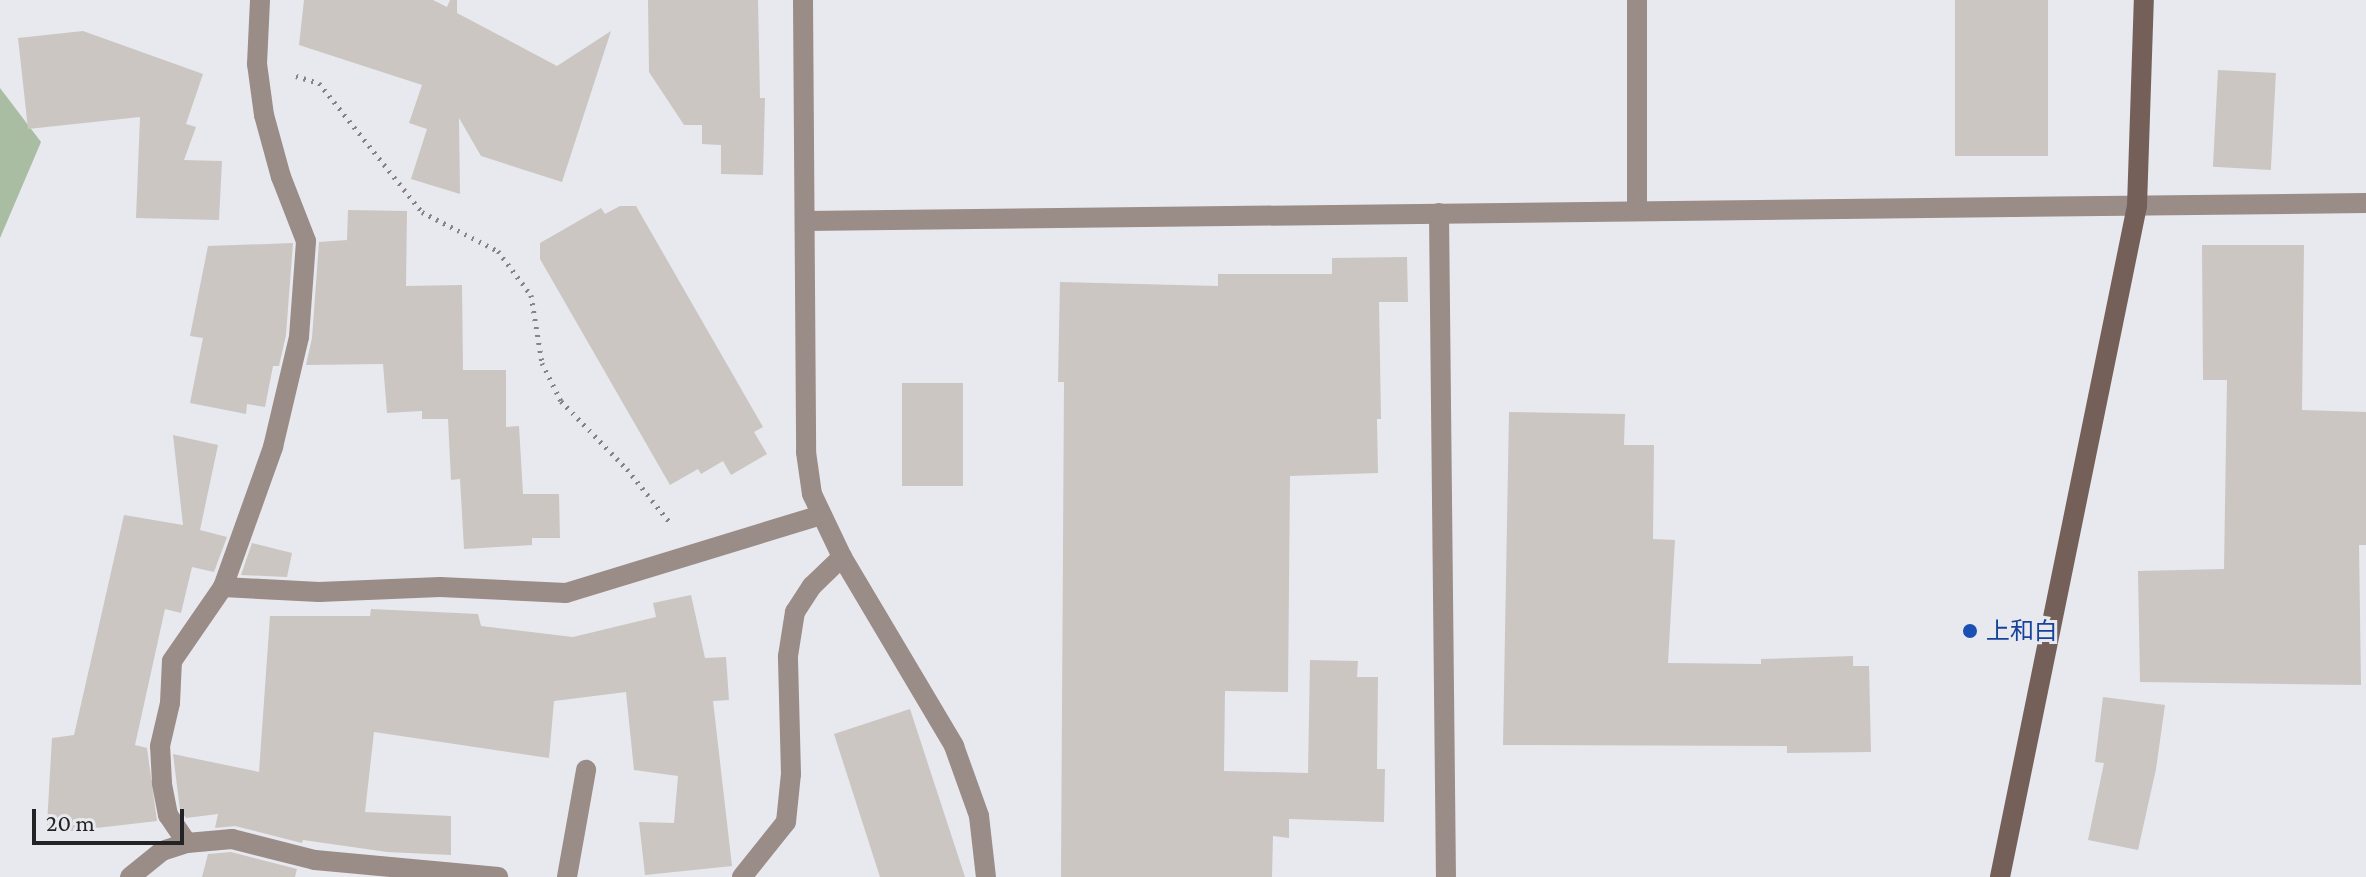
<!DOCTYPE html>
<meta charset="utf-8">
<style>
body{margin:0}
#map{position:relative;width:2366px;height:877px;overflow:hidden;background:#e8e8ef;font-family:"Crimson Pro","Noto Sans JP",serif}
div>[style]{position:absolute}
.forest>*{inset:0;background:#a8bda2}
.building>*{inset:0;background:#cbc6c1;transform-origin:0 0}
.path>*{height:5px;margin-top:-2.5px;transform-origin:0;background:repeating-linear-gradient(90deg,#848488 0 2px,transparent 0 8px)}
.street>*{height:20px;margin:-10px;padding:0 10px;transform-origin:10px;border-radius:10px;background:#9a8c86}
.secondary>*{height:20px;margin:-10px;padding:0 10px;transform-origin:10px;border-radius:10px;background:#746058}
.dots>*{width:22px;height:22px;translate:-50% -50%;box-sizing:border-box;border:4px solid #e8e8ef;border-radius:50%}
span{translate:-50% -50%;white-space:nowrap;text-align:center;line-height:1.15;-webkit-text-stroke:6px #e8e8ef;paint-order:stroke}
.transit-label{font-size:24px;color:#164399}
.left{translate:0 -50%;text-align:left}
.scale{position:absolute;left:32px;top:809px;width:152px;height:36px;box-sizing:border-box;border:4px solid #232325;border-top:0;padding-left:10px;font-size:24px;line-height:28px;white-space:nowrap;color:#232325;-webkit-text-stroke:6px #e8e8ef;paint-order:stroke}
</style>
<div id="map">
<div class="forest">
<i style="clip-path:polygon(0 88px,41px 142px,0 238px)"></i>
</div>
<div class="building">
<i style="clip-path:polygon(304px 0,433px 0,447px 7px,450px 0,457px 0,457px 13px,557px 66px,611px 31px,562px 182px,481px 156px,459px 118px,460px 194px,411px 179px,427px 129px,409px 123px,422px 85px,299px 45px)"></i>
<i style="clip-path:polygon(648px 0,758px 0,760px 98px,765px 98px,763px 175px,721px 174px,721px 145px,702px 144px,702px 125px,684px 125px,649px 72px)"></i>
<i style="left:1955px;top:0;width:93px;height:156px"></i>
<i style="clip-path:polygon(83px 31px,203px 74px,186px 124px,196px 127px,184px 160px,222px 161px,219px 220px,136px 218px,140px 117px,28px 129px,18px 38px)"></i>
<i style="left:2218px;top:70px;width:58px;height:97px;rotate:3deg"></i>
<i style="clip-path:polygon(620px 206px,636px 206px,763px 427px,754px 432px,767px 454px,731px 475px,723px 461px,701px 474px,698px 469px,670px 485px,540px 259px,540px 243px,601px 208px,605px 214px)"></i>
<i style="clip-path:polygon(348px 210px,407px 211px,406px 286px,462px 285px,463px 370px,506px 370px,506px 427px,519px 426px,523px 494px,559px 494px,560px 538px,532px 538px,532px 545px,464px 549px,460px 479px,451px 480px,448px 419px,422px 419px,422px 411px,387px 413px,383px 364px,306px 365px,312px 338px,319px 242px,347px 240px)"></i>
<i style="clip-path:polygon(293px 243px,286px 335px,279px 366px,273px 366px,265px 407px,247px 404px,246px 414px,190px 403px,203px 338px,190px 336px,208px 246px)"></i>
<i style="clip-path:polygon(2202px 245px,2304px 245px,2302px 410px,2366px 412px,2366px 545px,2359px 545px,2361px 685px,2140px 682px,2138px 571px,2224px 569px,2227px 380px,2203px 380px)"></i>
<i style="clip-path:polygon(1407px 257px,1408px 302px,1379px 302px,1381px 419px,1377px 419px,1378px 473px,1290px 476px,1288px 692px,1225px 691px,1224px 771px,1308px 773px,1310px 660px,1358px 661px,1357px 677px,1378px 677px,1377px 769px,1385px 769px,1384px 822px,1289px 819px,1289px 838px,1273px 836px,1272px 877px,1061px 877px,1064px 382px,1058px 382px,1060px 282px,1218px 286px,1218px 274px,1332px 274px,1332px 258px)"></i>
<i style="left:902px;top:383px;width:61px;height:103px"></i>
<i style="clip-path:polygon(1509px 412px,1625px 414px,1624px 445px,1654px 445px,1653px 539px,1675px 540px,1668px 663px,1761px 664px,1761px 659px,1853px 656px,1853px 666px,1869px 666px,1871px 752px,1787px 753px,1787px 746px,1503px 745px)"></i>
<i style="clip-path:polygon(173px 435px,218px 445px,200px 530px,227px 537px,214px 572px,192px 567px,181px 613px,165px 609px,135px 745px,147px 748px,157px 821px,62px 832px,61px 827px,47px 825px,52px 738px,74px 735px,124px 515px,183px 525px)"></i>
<i style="clip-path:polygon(252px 543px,292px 553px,287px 577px,241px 575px)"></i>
<i style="clip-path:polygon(691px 595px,705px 658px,726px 657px,729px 700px,713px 701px,732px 866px,645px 875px,639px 822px,674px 823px,678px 776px,634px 770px,626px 692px,554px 701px,549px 758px,374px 732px,365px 812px,451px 816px,451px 855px,387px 852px,303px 840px,302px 843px,235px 826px,215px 828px,218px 814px,186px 818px,180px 810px,173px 754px,259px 772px,270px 616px,370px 616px,371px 609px,478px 614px,481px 626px,573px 637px,656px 617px,653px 603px)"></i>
<i style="clip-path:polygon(2103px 697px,2165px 705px,2156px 769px,2138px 850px,2088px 840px,2104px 763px,2095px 762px)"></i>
<i style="clip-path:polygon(910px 709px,965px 877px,880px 877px,834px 734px)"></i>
<i style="clip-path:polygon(231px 852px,297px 869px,295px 877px,202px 877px,208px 854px)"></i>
</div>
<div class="path">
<i style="left:296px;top:76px;width:24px;rotate:17deg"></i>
<i style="left:319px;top:83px;width:165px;rotate:51.4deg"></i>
<i style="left:422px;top:212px;width:85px;rotate:27.2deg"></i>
<i style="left:498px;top:251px;width:55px;rotate:53.1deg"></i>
<i style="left:531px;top:295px;width:69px;rotate:80.8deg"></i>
<i style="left:542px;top:363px;width:42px;rotate:63.4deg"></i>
<i style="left:561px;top:401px;width:95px;rotate:45.9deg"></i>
<i style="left:627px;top:469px;width:70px;rotate:51.3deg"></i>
</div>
<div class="street">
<i style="left:803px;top:0;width:452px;rotate:89.6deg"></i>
<i style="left:806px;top:452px;width:42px;rotate:81.9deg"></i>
<i style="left:812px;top:494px;width:70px;rotate:64.5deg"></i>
<i style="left:842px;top:557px;width:220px;rotate:59.3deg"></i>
<i style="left:954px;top:746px;width:74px;rotate:70.3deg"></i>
<i style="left:979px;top:816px;width:61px;rotate:83.5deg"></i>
<i style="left:1637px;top:0;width:211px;rotate:90deg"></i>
<i style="left:1439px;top:213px;width:664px;rotate:89.4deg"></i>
<i style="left:805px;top:221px;width:1561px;rotate:-0.66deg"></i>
<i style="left:223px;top:587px;width:149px;rotate:-70.3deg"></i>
<i style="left:273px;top:447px;width:113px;rotate:-76.7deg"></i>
<i style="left:299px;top:337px;width:96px;rotate:-85.8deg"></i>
<i style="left:306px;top:241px;width:69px;rotate:-111.3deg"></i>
<i style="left:281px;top:177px;width:64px;rotate:-105.3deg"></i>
<i style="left:264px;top:115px;width:51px;rotate:-97.8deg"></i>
<i style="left:257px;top:64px;width:64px;rotate:-87.3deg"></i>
<i style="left:187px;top:843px;width:34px;rotate:-124deg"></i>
<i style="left:168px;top:815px;width:33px;rotate:-101deg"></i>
<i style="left:162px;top:783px;width:37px;rotate:-93deg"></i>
<i style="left:160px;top:746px;width:44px;rotate:-76.9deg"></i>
<i style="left:170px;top:703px;width:42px;rotate:-87.3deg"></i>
<i style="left:172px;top:661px;width:90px;rotate:-55.4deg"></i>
<i style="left:223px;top:587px;width:96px;rotate:3deg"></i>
<i style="left:319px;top:592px;width:121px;rotate:-2.4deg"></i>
<i style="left:440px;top:587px;width:126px;rotate:2.7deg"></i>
<i style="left:566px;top:593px;width:267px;rotate:-17deg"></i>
<i style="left:130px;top:877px;width:41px;rotate:-39.1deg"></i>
<i style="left:162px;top:851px;width:26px;rotate:-18deg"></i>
<i style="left:187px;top:843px;width:45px;rotate:-5.1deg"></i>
<i style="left:232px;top:839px;width:86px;rotate:14.2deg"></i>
<i style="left:315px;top:860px;width:184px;rotate:5.3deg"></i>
<i style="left:567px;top:877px;width:109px;rotate:-79.9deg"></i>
<i style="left:742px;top:877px;width:70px;rotate:-51.3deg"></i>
<i style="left:786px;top:822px;width:48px;rotate:-84.1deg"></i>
<i style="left:791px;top:774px;width:118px;rotate:-91.5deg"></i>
<i style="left:788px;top:656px;width:45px;rotate:-81deg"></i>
<i style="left:795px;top:612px;width:31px;rotate:-57deg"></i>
<i style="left:812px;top:586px;width:42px;rotate:-44deg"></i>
</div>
<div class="secondary">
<i style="left:2000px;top:877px;width:685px;rotate:-78.46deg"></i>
<i style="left:2137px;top:206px;width:206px;rotate:-88.1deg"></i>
</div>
<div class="dots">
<i style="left:1970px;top:631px;background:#1a4fb4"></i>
</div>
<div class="transit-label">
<span class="left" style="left:1986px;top:631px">上和白</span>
</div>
<div class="scale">20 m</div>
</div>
